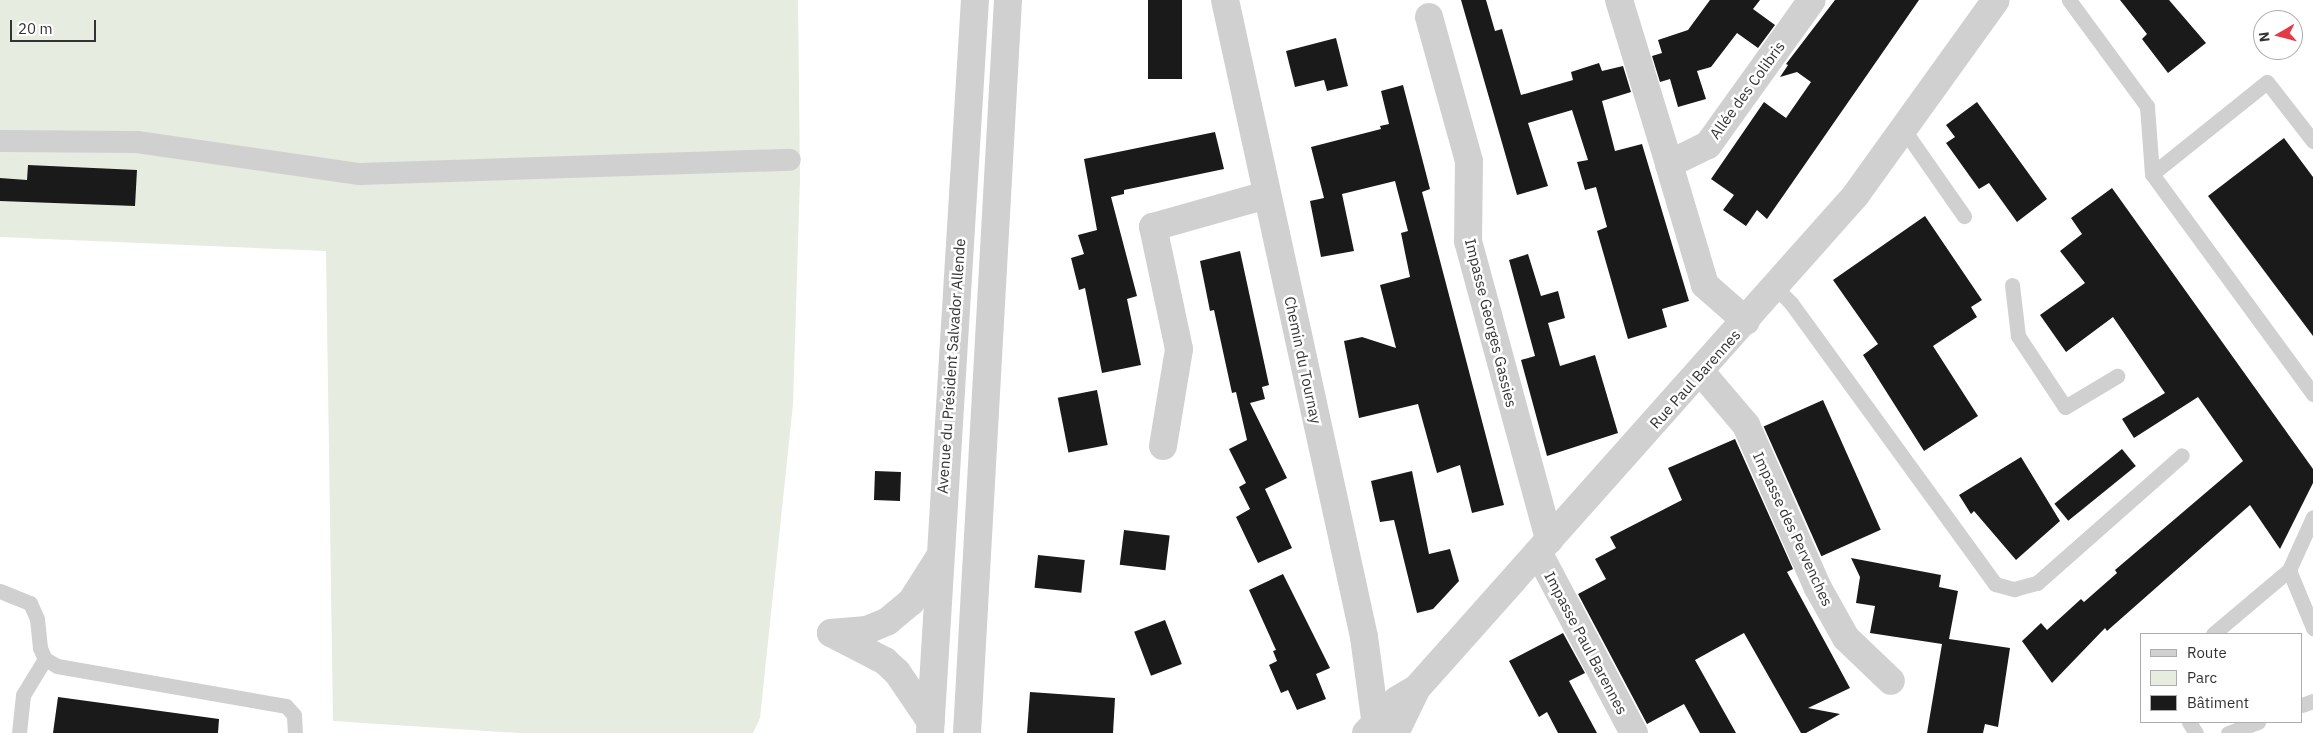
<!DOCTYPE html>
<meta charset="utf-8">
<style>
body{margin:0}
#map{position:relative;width:2313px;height:733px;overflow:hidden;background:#fff;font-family:"IBM Plex Sans",sans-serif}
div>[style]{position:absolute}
.green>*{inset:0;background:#e6ecdf}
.building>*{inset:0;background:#1a1a1a;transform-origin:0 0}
.service>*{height:15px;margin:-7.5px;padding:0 7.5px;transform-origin:7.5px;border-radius:7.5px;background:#d0d0d0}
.pedestrian>*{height:22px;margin:-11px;padding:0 11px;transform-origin:11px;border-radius:11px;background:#d0d0d0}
.minor>*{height:28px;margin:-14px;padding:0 14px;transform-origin:14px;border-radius:14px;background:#d0d0d0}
.tertiary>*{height:28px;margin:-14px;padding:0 14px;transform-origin:14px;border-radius:14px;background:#d0d0d0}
span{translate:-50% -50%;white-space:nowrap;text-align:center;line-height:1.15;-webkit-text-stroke:5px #fff;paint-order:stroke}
.street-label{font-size:15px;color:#333}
.legend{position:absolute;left:2140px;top:633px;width:162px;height:90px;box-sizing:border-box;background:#fff;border:1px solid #adadad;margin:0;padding:6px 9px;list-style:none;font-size:15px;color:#333}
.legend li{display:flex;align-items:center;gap:10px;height:25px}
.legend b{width:25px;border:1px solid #adadad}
.north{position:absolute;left:2253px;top:10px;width:50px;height:50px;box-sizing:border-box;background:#fff;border:1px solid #adadad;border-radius:50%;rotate:262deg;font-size:14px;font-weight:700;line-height:20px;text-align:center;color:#333}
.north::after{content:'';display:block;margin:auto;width:18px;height:22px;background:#e63946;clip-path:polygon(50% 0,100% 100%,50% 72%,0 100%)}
.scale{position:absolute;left:10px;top:20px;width:86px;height:22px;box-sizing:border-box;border:2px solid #333;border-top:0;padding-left:6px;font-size:15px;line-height:18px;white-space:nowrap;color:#333;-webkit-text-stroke:4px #fff;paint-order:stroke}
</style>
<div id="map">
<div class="green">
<i style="clip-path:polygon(0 0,798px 0,800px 179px,793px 404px,760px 718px,753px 733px,519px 733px,333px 721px,326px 251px,0 237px)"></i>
</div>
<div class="building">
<i style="left:1148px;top:0;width:34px;height:79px"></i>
<i style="clip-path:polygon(1461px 0,1486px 0,1495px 31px,1502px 29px,1521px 95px,1573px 80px,1571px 72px,1599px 63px,1602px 71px,1623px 66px,1631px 92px,1602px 101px,1615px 151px,1642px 144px,1689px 301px,1662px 309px,1667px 327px,1628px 339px,1597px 231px,1607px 227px,1596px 187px,1585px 190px,1577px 162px,1588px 160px,1572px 110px,1528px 123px,1548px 186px,1517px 195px)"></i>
<i style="clip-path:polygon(1710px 0,1760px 0,1753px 9px,1775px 25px,1758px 48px,1737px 33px,1711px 67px,1697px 71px,1706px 99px,1678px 107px,1670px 79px,1660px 82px,1652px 56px,1662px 53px,1658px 40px,1688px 30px)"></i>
<i style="clip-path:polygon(1835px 0,1919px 0,1767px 219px,1757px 210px,1746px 226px,1723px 210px,1734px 195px,1711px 179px,1764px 102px,1786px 118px,1811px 82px,1797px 72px,1780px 77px,1788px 65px,1786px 64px)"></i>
<i style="clip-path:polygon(2120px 0,2169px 0,2206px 43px,2168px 73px,2142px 39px,2147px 34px)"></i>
<i style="clip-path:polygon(1336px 38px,1348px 86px,1327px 91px,1324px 80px,1295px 87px,1286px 51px)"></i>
<i style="clip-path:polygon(1403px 85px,1430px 189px,1422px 192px,1504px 505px,1472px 513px,1460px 465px,1437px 473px,1418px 404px,1359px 418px,1344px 341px,1362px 337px,1396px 348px,1380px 285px,1410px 277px,1401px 233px,1408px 231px,1395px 181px,1342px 194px,1354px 251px,1321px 257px,1310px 201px,1324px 198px,1311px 147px,1381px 129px,1380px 126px,1389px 124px,1381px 91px)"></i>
<i style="clip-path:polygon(1977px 102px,2047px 199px,2017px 222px,1989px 183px,1979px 189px,1946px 143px,1955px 137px,1946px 125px)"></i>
<i style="clip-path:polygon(1215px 132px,1224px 169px,1124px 190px,1124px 194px,1111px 197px,1137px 296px,1127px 299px,1141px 365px,1102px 373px,1085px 288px,1079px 290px,1071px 258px,1084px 254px,1078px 235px,1097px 230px,1084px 159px)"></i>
<i style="clip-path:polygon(2284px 138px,2313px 177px,2313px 336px,2208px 196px)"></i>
<i style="clip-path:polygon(28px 165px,137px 170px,135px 206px,0 201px,0 178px,27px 180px)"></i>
<i style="clip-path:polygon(2112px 188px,2313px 469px,2313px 483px,2280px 549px,2250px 505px,2107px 631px,2105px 628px,2052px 683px,2022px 641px,2041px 623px,2047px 630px,2081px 599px,2084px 602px,2117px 573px,2115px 570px,2243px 461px,2198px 397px,2134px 438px,2122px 419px,2165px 393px,2113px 317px,2066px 352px,2040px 315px,2085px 283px,2060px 251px,2082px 234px,2071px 218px)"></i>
<i style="clip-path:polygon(1925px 216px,1982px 300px,1971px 307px,1977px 317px,1933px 346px,1978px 416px,1924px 451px,1863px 355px,1878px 344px,1833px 280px)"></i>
<i style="clip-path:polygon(1240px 251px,1269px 385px,1262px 387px,1265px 399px,1250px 403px,1287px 478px,1265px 489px,1292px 548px,1258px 563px,1236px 517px,1250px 509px,1239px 487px,1246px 483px,1229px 449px,1247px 440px,1236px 392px,1232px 393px,1214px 310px,1210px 311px,1200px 261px)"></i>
<i style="clip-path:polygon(1528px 254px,1541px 296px,1558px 291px,1565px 318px,1548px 323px,1560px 366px,1595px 355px,1618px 433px,1547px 456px,1521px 360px,1535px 356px,1509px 260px)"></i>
<i style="left:1097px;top:390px;width:56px;height:40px;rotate:79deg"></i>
<i style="left:1823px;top:400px;width:142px;height:65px;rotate:66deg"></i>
<i style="clip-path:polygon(1735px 439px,1793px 569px,1787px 572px,1850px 688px,1808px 708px,1840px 714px,1806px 733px,1801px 733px,1744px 633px,1695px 660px,1736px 733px,1700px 733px,1684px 704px,1647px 724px,1578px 594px,1606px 579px,1595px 559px,1616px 548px,1610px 537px,1682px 500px,1668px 468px)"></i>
<i style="left:2122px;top:449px;width:22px;height:87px;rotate:51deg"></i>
<i style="clip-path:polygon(2021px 457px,2060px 521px,2016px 560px,1974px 511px,1971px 514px,1959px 495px)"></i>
<i style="left:875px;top:471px;width:26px;height:29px;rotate:2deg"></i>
<i style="clip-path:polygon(1412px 471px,1429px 554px,1450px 549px,1459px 581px,1433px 609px,1417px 613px,1394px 520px,1380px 522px,1371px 481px)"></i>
<i style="left:1124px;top:530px;width:46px;height:35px;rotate:7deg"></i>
<i style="left:1038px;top:555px;width:47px;height:33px;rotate:6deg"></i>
<i style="clip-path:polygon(1851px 558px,1941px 575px,1939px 587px,1958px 591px,1949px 639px,2010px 648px,1998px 727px,1985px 724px,1983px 733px,1927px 733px,1942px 644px,1870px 633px,1875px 606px,1856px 603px,1860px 577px)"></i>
<i style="clip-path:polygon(1283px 574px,1330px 668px,1316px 674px,1326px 699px,1297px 710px,1288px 690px,1281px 693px,1269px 665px,1277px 661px,1273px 651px,1276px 650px,1249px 590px)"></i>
<i style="left:1165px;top:620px;width:47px;height:33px;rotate:69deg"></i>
<i style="clip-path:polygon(1563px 633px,1585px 673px,1569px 681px,1597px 733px,1558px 733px,1547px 712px,1539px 717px,1509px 661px)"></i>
<i style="clip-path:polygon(1030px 692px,1115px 698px,1113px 733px,1027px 733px)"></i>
<i style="clip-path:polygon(58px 697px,219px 719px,218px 733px,53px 733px)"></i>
</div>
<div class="service">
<i style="left:2069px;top:0;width:132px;rotate:53.7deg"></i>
<i style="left:2147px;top:106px;width:68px;rotate:85.8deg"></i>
<i style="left:2152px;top:174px;width:273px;rotate:53.8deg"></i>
<i style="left:1904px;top:130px;width:105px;rotate:55.1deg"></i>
<i style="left:2152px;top:174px;width:147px;rotate:-38.7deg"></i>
<i style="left:2267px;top:82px;width:75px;rotate:52.1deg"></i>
<i style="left:2012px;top:285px;width:51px;rotate:83.3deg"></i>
<i style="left:2018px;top:336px;width:85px;rotate:56.5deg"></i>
<i style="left:2065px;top:407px;width:61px;rotate:-30.8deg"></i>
<i style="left:1776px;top:288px;width:21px;rotate:45deg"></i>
<i style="left:1791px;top:303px;width:347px;rotate:54deg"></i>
<i style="left:1995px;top:584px;width:20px;rotate:15deg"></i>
<i style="left:2014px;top:589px;width:24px;rotate:-15deg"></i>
<i style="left:2037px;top:583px;width:193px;rotate:-41.4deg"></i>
<i style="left:2289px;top:570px;width:63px;rotate:67.5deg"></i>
<i style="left:0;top:591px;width:32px;rotate:22deg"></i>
<i style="left:30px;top:603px;width:17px;rotate:66deg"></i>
<i style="left:37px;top:619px;width:29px;rotate:84deg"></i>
<i style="left:40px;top:648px;width:12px;rotate:66deg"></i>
<i style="left:45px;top:659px;width:14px;rotate:30deg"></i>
<i style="left:57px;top:666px;width:232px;rotate:9.9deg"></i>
<i style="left:286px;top:706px;width:12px;rotate:48deg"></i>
<i style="left:294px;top:715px;width:18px;rotate:87deg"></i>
<i style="left:2213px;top:634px;width:99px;rotate:-40.1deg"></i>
<i style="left:2289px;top:570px;width:58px;rotate:-65.6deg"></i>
<i style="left:2302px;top:705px;width:12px;rotate:-20deg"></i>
<i style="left:2189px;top:722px;width:13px;rotate:58deg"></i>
<i style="left:19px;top:733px;width:38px;rotate:-84deg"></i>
<i style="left:23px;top:695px;width:42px;rotate:-58.6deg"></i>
<i style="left:2228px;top:733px;width:32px;rotate:-20deg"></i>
</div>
<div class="pedestrian">
<i style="left:0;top:141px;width:137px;rotate:0.4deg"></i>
<i style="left:137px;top:142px;width:225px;rotate:8.2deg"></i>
<i style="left:360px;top:174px;width:430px;rotate:-1.9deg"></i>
</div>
<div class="minor">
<i style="left:1225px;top:0;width:652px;rotate:77.69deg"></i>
<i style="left:1364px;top:637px;width:97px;rotate:82.3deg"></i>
<i style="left:1619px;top:0;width:171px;rotate:73deg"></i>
<i style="left:1429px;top:17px;width:149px;rotate:74.5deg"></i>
<i style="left:1469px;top:161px;width:80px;rotate:90.7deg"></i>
<i style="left:1468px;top:241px;width:310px;rotate:74.8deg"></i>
<i style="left:1746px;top:321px;width:55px;rotate:-138.7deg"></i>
<i style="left:1705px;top:285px;width:126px;rotate:-106.6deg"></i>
<i style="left:1669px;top:164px;width:43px;rotate:-26deg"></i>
<i style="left:1708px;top:145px;width:178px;rotate:-54.4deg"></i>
<i style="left:1701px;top:372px;width:70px;rotate:49.7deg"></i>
<i style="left:1746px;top:425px;width:178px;rotate:66.2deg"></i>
<i style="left:1818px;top:588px;width:57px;rotate:60.8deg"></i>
<i style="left:1846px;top:638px;width:62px;rotate:43.7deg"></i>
<i style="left:1163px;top:446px;width:98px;rotate:-80.6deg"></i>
<i style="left:1179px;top:349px;width:125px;rotate:-102deg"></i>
<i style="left:1153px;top:227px;width:118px;rotate:-15.7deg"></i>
<i style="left:1538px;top:552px;width:205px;rotate:62.1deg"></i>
<i style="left:831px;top:633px;width:36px;rotate:-5deg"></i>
<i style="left:867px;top:630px;width:23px;rotate:-23deg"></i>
<i style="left:888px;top:621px;width:30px;rotate:-40deg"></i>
<i style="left:911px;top:602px;width:52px;rotate:-57.5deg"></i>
<i style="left:831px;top:633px;width:61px;rotate:27.4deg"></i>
<i style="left:885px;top:661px;width:16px;rotate:43deg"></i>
<i style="left:897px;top:672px;width:60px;rotate:55.8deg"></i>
</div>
<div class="tertiary">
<i style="left:930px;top:733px;width:734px;rotate:-86.49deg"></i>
<i style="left:967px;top:733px;width:734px;rotate:-86.8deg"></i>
<i style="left:1366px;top:733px;width:45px;rotate:-46.8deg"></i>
<i style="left:1397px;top:700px;width:23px;rotate:-31deg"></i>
<i style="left:1417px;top:688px;width:659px;rotate:-48.32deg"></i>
<i style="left:1855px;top:196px;width:241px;rotate:-54.3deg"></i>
<i style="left:1395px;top:733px;width:46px;rotate:-64deg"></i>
</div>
<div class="street-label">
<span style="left:1747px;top:90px;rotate:-54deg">Allée des Colibris</span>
<span style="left:1491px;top:323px;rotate:76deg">Impasse Georges Gassies</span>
<span style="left:1303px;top:360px;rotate:78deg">Chemin du Tournay</span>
<span style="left:951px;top:366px;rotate:-86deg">Avenue du Président Salvador Allende</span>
<span style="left:1695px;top:379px;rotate:-48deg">Rue Paul Barennes</span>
<span style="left:1793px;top:529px;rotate:65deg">Impasse des Pervenches</span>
<span style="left:1586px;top:643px;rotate:62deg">Impasse Paul Barennes</span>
</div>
<ul class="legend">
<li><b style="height:6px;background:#d0d0d0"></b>Route</li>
<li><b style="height:14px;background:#e6ecdf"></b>Parc</li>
<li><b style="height:14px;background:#1a1a1a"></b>Bâtiment</li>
</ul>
<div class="north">N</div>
<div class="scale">20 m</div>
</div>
